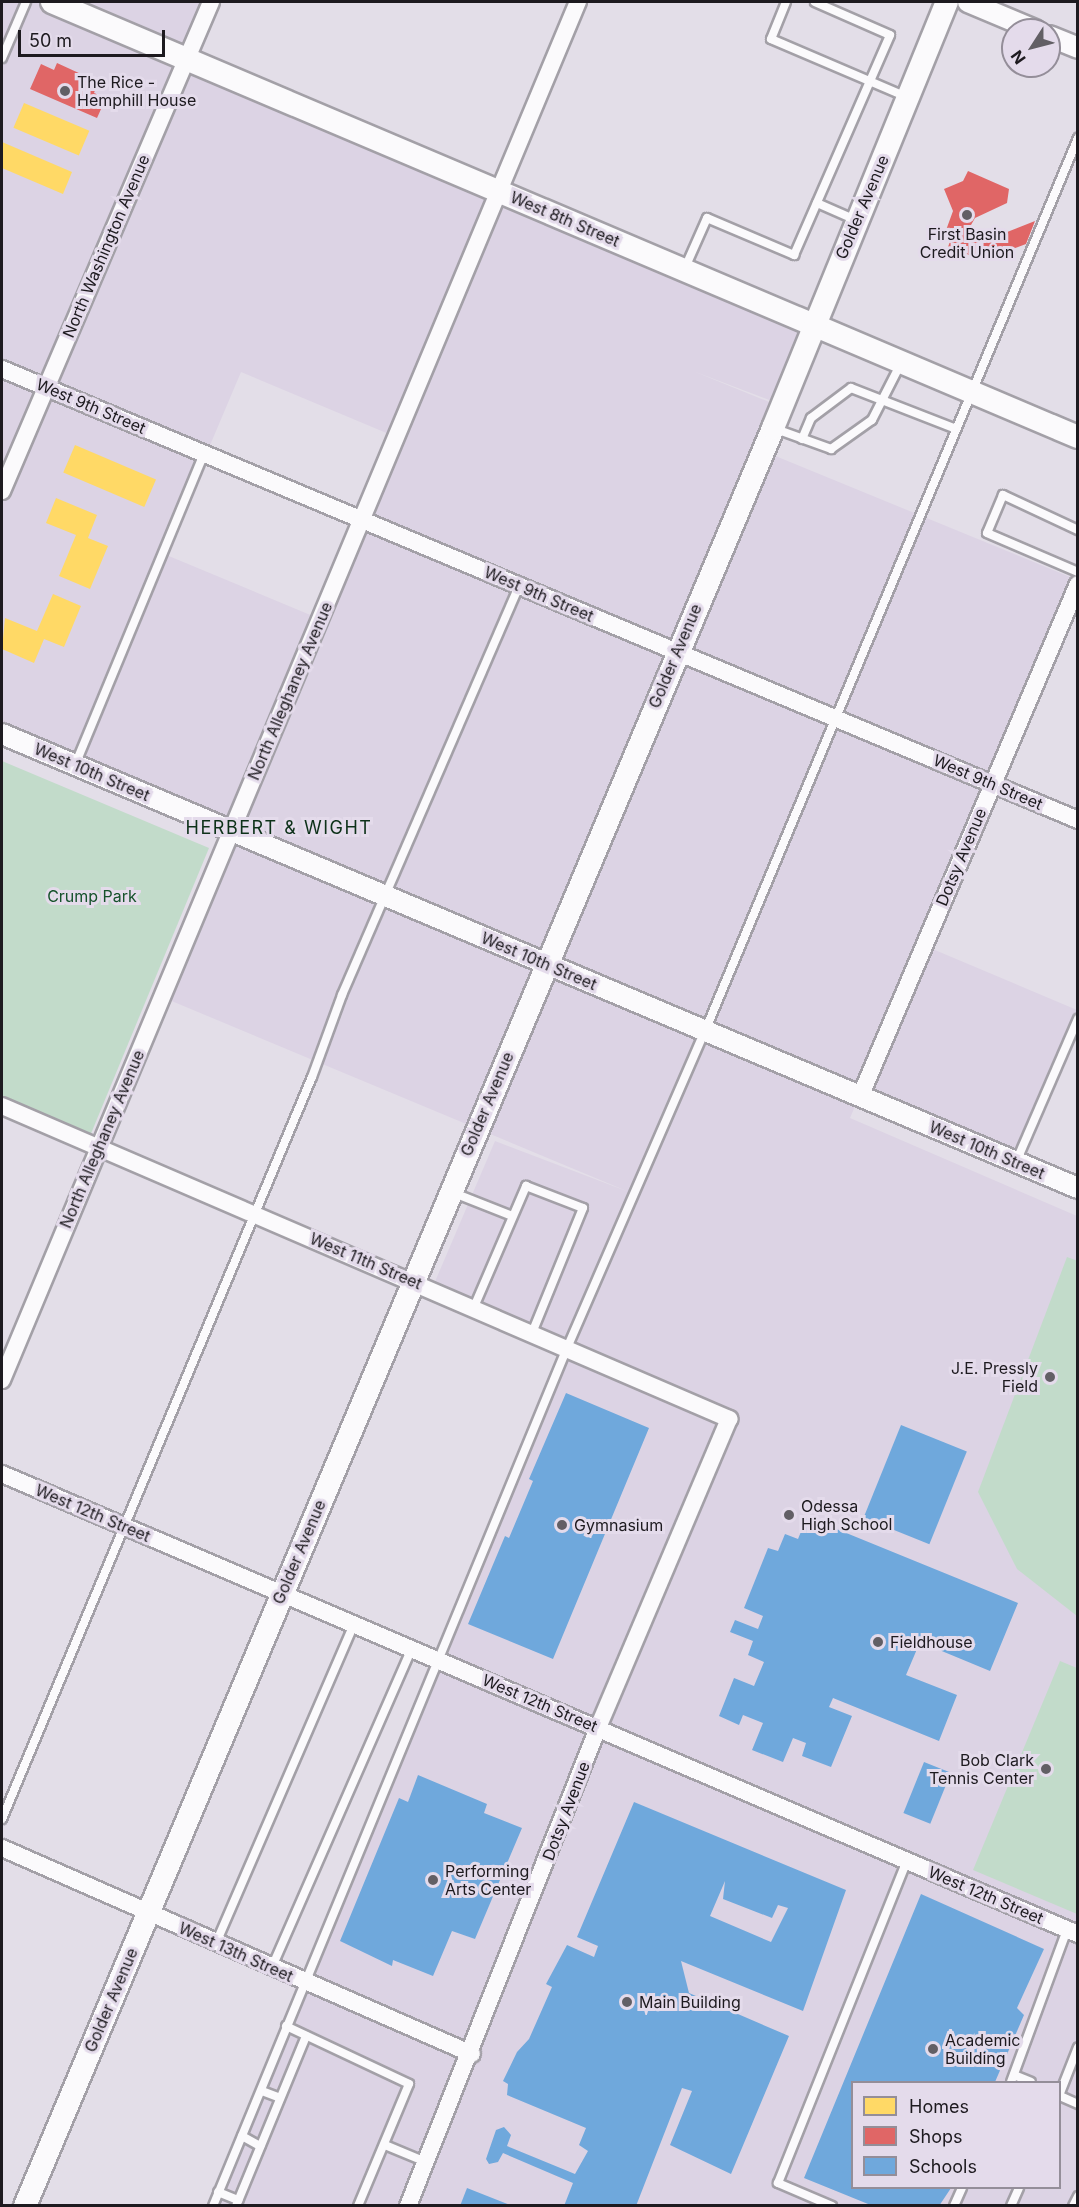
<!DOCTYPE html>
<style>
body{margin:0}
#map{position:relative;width:1079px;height:2207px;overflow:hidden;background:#e3dee8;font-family:Inter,sans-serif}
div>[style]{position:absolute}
.built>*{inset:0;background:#dcd3e4}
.green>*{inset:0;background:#c2dbca}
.homes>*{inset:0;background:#ffd966;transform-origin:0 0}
.shops>*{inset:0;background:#e06666}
.schools>*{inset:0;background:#6fa8dc;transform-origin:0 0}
.roads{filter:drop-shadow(2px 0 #a3a0a7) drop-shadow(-2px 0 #a3a0a7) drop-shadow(0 2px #a3a0a7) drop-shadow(0 -2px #a3a0a7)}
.service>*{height:8px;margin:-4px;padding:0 4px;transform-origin:4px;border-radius:4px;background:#fbfafc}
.minor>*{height:16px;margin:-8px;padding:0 8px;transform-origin:8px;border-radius:8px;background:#fbfafc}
.tertiary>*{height:20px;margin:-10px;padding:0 10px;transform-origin:10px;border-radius:10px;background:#fbfafc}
.secondary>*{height:22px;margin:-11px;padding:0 11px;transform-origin:11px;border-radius:11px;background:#fbfafc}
.dots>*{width:16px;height:16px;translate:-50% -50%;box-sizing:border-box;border:3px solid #e4dbeb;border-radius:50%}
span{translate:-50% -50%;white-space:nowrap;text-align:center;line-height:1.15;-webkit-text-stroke:6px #e4dbeb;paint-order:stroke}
.poi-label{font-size:16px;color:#1d1a1f}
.left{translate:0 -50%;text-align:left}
.right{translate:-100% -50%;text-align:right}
.street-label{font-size:16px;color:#1d1a1f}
.park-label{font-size:16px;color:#15522b}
.neighbourhood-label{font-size:18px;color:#0d3119;letter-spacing:1.5px}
.frame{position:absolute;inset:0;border:3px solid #1d1a1f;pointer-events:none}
.legend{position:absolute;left:851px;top:2081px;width:210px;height:108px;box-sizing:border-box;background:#e4dbeb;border:2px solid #948e99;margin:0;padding:8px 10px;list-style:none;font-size:18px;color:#1d1a1f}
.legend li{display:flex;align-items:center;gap:12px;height:30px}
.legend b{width:30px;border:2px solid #948e99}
.north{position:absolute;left:1001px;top:18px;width:60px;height:60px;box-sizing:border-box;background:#e4dbeb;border:2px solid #948e99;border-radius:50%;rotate:234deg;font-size:16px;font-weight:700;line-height:24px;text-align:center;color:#1d1a1f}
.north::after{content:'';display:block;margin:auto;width:21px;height:27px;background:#625f65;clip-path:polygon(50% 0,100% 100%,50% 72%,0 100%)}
.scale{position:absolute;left:18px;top:30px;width:147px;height:27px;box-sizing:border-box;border:3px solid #1d1a1f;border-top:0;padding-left:8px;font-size:18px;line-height:21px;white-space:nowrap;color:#1d1a1f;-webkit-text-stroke:4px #e4dbeb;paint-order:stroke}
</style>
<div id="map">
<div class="built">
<i style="clip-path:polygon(evenodd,2px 2px,212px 2px,189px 55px,815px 320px,780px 404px,693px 371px,779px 406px,761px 450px,1075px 579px,923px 945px,1077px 1010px,1077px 1027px,1020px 1164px,859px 1097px,850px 1118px,1077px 1216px,1077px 2205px,219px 2205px,436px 1682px,566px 1348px,434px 1284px,495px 1141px,629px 1192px,162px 997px,231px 831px,2px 734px,2px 2px,241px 372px,396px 437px,320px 619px,164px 554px,241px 372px,2px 2px,852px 2082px,1060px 2082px,1060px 2188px,852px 2188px,852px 2082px)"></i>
</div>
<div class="green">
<i style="clip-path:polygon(2px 761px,209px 848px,90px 1136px,2px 1098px)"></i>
<i style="clip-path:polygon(1067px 1257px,1078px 1261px,1077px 1616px,1017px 1569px,978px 1492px)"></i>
<i style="clip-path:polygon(1060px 1661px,1077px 1668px,1077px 1914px,973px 1870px)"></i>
</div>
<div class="homes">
<i style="left:24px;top:103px;width:71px;height:27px;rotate:23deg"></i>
<i style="clip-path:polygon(2px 142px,72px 172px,63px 194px,2px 168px)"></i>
<i style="left:75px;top:445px;width:88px;height:30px;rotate:23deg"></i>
<i style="clip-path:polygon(56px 498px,97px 515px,88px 538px,108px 546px,90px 589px,59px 576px,76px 535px,46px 523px)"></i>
<i style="clip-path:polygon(53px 594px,81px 606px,64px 647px,44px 639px,34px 663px,2px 649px,5px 618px,37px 631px)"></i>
</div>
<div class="shops">
<i style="clip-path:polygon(57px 63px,81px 74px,79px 78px,97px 85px,94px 93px,106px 98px,97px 118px,30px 89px,41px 64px,54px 70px)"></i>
<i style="clip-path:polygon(968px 171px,1009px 189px,1007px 203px,975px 218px,967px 232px,984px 241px,1035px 221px,1026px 244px,982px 260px,948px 247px,952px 236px,945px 233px,953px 211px,944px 189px,963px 181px)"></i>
</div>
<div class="schools">
<i style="clip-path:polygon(566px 1393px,649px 1428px,553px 1659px,468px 1624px,505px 1536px,509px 1538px,533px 1481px,529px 1479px)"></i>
<i style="left:901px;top:1425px;width:71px;height:100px;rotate:22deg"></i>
<i style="clip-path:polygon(807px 1517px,1018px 1603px,990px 1671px,920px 1642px,906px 1675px,957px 1695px,939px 1741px,833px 1698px,829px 1707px,852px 1716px,831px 1767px,802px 1756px,806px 1743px,793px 1738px,783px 1762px,752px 1750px,763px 1723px,743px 1715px,739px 1725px,719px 1716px,734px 1678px,754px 1686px,764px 1662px,748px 1655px,753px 1641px,730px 1632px,735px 1620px,758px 1629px,763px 1616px,744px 1608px,768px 1548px,778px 1551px,785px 1534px,798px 1539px)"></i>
<i style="left:924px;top:1762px;width:29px;height:55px;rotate:22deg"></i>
<i style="clip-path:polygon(418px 1775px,487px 1804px,484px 1813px,522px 1828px,475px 1939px,452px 1931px,433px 1976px,393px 1960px,392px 1966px,340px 1941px,399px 1798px,408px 1802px)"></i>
<i style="clip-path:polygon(evenodd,634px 1802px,846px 1890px,803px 2011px,681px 1961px,689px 1993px,789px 2036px,731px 2174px,670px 2145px,692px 2091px,682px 2088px,636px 2206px,564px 2206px,573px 2183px,503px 2153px,498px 2162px,489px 2164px,486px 2159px,496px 2130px,504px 2127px,511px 2135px,507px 2146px,575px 2174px,588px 2151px,579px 2145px,586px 2128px,507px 2095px,508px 2084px,503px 2081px,517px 2052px,529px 2039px,552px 1987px,546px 1984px,567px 1945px,594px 1957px,598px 1946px,577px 1937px,634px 1802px,725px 1881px,723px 1899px,772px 1918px,778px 1905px,788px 1908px,771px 1942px,710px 1916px,725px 1881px)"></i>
<i style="clip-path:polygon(921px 1894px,1044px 1949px,1017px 2008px,1024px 2015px,995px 2082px,852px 2082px,852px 2188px,951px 2188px,939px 2206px,873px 2206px,804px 2178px)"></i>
<i style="clip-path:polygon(467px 2188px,510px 2205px,510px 2206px,460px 2206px)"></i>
</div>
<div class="roads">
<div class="service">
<i style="left:786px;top:2px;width:40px;rotate:112deg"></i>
<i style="left:771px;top:39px;width:148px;rotate:23.1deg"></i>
<i style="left:2px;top:58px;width:61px;rotate:-66.8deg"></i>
<i style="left:817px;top:203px;width:43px;rotate:23.6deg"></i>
<i style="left:684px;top:270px;width:57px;rotate:-66.1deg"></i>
<i style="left:707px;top:218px;width:95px;rotate:23deg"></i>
<i style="left:794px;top:255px;width:240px;rotate:-66.4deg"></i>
<i style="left:890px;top:35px;width:82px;rotate:-156.3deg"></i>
<i style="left:773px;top:428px;width:62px;rotate:19.9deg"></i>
<i style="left:831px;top:449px;width:50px;rotate:-35.3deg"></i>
<i style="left:872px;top:420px;width:64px;rotate:-63deg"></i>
<i style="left:802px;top:439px;width:23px;rotate:-67deg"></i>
<i style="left:811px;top:418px;width:50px;rotate:-36.9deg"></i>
<i style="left:851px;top:388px;width:113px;rotate:21.3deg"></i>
<i style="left:1078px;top:530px;width:83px;rotate:-155deg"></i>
<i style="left:1003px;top:495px;width:41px;rotate:112.8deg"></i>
<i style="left:987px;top:533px;width:99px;rotate:23.2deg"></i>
<i style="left:75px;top:765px;width:337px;rotate:-67.5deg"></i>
<i style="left:1016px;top:1162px;width:156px;rotate:-66.6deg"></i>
<i style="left:454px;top:1193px;width:62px;rotate:21.6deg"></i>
<i style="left:474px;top:1307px;width:132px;rotate:-66.7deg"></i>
<i style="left:526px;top:1186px;width:61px;rotate:21.1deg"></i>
<i style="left:583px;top:1208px;width:135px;rotate:112.2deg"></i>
<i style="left:2px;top:1819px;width:804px;rotate:-67.33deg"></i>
<i style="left:312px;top:1077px;width:87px;rotate:-69.9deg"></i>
<i style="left:342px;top:995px;width:447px;rotate:-66.6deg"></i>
<i style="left:216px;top:1943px;width:348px;rotate:-66.6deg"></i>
<i style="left:272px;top:1967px;width:346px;rotate:-66.3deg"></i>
<i style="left:286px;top:2026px;width:136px;rotate:25.2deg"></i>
<i style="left:409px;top:2084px;width:132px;rotate:112.7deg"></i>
<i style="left:1014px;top:2075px;width:18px;rotate:22deg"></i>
<i style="left:1011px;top:2082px;width:162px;rotate:-69.8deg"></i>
<i style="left:262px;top:2091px;width:19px;rotate:21deg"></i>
<i style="left:1060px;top:2093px;width:49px;rotate:-68.6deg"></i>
<i style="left:1060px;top:2096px;width:20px;rotate:24deg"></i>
<i style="left:242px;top:2136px;width:21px;rotate:29deg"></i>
<i style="left:385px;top:2145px;width:44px;rotate:22.5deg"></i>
<i style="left:218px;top:2192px;width:22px;rotate:22deg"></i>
<i style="left:213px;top:2206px;width:928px;rotate:-67.58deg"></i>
<i style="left:567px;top:1348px;width:346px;rotate:-66.5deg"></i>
<i style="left:705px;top:1031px;width:968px;rotate:-67.33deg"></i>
<i style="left:236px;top:2206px;width:184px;rotate:-67.6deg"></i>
<i style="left:832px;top:2206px;width:59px;rotate:-156.9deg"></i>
<i style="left:778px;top:2183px;width:347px;rotate:-68.2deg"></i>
<i style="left:954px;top:2206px;width:20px;rotate:-66deg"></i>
<i style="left:1011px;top:2206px;width:20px;rotate:-66deg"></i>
<i style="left:1073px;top:2206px;width:11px;rotate:-63deg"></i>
</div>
<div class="minor">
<i style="left:2px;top:369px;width:1167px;rotate:22.74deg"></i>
<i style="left:2px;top:491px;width:532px;rotate:-66.86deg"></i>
<i style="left:860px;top:1097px;width:557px;rotate:-66.98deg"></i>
<i style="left:2px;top:1106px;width:792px;rotate:23.29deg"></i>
<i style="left:729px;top:1419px;width:336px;rotate:113deg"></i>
<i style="left:598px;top:1728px;width:514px;rotate:111.68deg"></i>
<i style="left:2px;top:1380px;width:1494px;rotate:-67.32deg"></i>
<i style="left:2px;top:1474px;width:1170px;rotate:23.15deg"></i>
<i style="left:2px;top:1848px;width:513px;rotate:23.67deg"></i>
</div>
<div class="tertiary">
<i style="left:968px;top:2px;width:73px;rotate:22.7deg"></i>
<i style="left:1049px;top:36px;width:31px;rotate:22deg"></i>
<i style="left:2px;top:734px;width:1168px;rotate:22.88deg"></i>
</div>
<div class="secondary">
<i style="left:52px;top:2px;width:1114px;rotate:22.98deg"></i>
<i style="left:25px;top:2206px;width:1929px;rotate:-67.18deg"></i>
<i style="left:773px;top:428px;width:460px;rotate:-67.8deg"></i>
</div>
</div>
<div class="dots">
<i style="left:65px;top:91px;background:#625f65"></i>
<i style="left:967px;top:215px;background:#625f65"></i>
<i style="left:1050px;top:1377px;background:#625f65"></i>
<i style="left:789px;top:1515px;background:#625f65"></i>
<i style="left:562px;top:1525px;background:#625f65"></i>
<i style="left:878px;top:1642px;background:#625f65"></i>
<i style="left:1046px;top:1769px;background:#625f65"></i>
<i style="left:433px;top:1880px;background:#625f65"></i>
<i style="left:627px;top:2002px;background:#625f65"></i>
<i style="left:933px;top:2049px;background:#625f65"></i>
</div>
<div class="poi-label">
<span class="left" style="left:77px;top:91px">The Rice -<br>Hemphill House</span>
<span style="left:967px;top:243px">First Basin<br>Credit Union</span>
<span class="right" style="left:1038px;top:1377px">J.E. Pressly<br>Field</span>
<span class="left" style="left:801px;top:1515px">Odessa<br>High School</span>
<span class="left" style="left:574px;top:1525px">Gymnasium</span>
<span class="left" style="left:890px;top:1642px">Fieldhouse</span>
<span class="right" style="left:1034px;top:1769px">Bob Clark<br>Tennis Center</span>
<span class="left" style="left:445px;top:1880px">Performing<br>Arts Center</span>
<span class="left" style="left:639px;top:2002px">Main Building</span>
<span class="left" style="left:945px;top:2049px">Academic<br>Building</span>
</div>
<div class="street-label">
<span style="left:862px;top:207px;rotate:-67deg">Golder Avenue</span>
<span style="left:565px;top:219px;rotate:23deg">West 8th Street</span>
<span style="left:106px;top:246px;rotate:-67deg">North Washington Avenue</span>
<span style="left:91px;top:406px;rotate:23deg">West 9th Street</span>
<span style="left:539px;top:594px;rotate:23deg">West 9th Street</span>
<span style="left:675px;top:656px;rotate:-67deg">Golder Avenue</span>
<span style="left:290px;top:691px;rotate:-67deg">North Alleghaney Avenue</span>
<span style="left:92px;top:772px;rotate:23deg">West 10th Street</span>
<span style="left:988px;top:782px;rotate:23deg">West 9th Street</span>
<span style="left:961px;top:857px;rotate:-67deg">Dotsy Avenue</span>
<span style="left:539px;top:961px;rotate:23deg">West 10th Street</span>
<span style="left:487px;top:1104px;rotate:-67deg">Golder Avenue</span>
<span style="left:102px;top:1139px;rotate:-67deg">North Alleghaney Avenue</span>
<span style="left:987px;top:1150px;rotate:23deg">West 10th Street</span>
<span style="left:366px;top:1261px;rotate:23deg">West 11th Street</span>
<span style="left:93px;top:1513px;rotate:23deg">West 12th Street</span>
<span style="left:299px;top:1552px;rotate:-67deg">Golder Avenue</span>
<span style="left:540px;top:1703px;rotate:23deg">West 12th Street</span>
<span style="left:566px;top:1811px;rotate:-69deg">Dotsy Avenue</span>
<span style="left:986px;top:1895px;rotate:23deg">West 12th Street</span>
<span style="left:236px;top:1952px;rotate:24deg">West 13th Street</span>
<span style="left:111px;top:2000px;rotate:-67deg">Golder Avenue</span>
</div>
<div class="park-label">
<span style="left:92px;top:896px">Crump Park</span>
</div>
<div class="neighbourhood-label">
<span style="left:279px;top:828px">HERBERT &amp; WIGHT</span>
</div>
<div class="frame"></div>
<ul class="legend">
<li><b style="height:16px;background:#ffd966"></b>Homes</li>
<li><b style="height:16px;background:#e06666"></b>Shops</li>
<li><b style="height:16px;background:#6fa8dc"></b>Schools</li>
</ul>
<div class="north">N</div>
<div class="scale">50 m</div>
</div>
